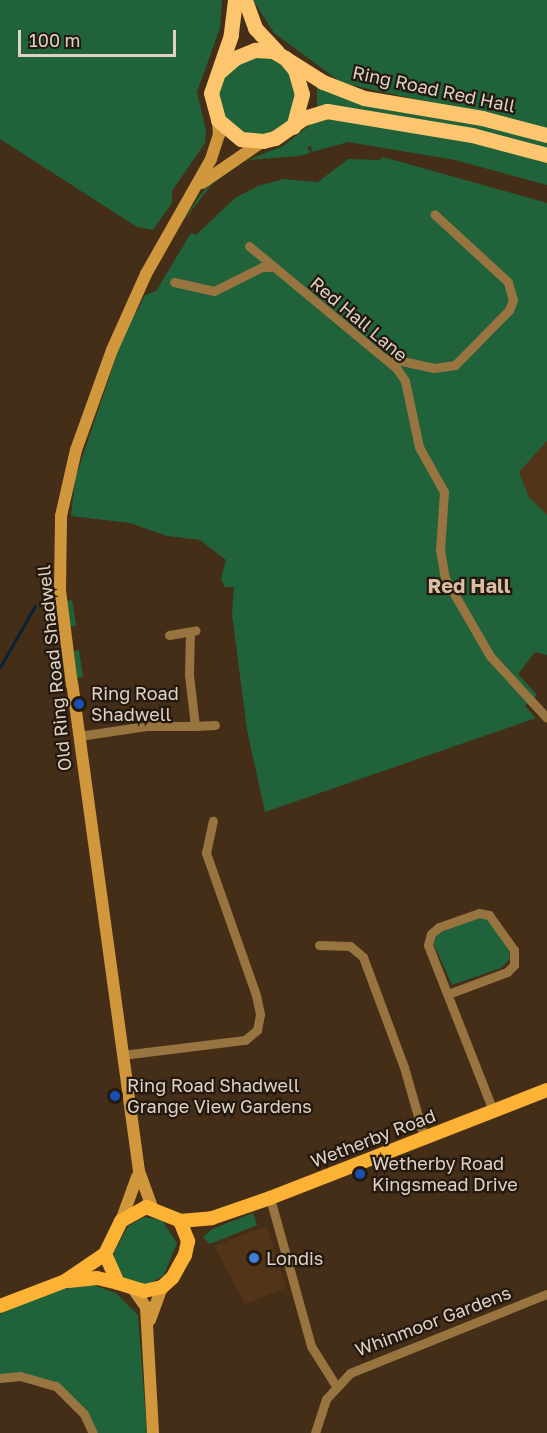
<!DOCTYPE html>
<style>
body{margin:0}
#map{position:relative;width:547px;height:1433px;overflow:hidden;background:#452e17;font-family:"Golos Text",sans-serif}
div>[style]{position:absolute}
.built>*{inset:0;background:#523518}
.green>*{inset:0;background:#20623a;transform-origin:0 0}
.round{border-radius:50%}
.stream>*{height:3px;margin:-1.5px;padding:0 1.5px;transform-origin:1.5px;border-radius:1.5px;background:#092237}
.minor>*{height:9px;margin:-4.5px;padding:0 4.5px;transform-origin:4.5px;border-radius:4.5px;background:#977440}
.secondary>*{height:12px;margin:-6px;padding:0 6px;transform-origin:6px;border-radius:6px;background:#d0973d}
.primary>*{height:14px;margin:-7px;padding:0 7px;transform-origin:7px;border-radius:7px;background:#fcb234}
.trunk>*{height:15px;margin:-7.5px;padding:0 7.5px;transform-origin:7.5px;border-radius:7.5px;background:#fcc56e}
.dots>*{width:16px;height:16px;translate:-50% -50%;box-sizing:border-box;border:3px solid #23190f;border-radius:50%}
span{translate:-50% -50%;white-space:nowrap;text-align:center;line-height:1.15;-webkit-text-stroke:4.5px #23190f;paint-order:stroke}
.street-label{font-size:18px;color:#e0d1c4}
.poi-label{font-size:18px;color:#e0d1c4}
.left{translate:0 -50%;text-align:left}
.neighbourhood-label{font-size:20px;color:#dbbda3;font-weight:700}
.scale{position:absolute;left:18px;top:30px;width:158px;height:27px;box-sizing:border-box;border:3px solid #e0d1c4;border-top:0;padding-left:8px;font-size:18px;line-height:21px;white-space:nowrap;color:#e0d1c4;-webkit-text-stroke:4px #23190f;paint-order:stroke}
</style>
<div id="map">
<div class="built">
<i style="clip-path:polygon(547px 441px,547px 515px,529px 497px,519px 472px)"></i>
<i style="clip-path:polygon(267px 1226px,286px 1288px,245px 1304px,214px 1246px)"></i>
</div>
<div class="green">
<i style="clip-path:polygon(0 0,222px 0,220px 28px,197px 92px,206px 130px,205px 143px,172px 191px,172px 203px,153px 230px,137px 227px,0 139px)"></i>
<i style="clip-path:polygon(253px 0,547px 0,547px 128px,342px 83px,274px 33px)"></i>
<i class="round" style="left:218px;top:56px;width:80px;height:80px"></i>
<i style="clip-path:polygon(317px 87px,358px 103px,477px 123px,547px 141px,547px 148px,456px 125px,317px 106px)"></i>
<i style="clip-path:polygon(330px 118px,475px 142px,547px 161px,547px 185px,455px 160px,348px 142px,312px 152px,311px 145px,307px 148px,311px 153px,299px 156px,246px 160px,212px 184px,181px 224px,200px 195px,213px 181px,235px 165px,283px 146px,316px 120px)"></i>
<i style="clip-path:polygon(383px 157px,547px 203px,547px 441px,519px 472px,529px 497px,547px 515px,547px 655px,535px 652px,518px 674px,537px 695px,525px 706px,536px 718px,265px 812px,247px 730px,232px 614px,234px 587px,225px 587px,221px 579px,226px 560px,200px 540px,167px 536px,130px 523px,71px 516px,75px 479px,130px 316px,136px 313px,145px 295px,156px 291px,191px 233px,196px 235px,235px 198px,258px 186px,283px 179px,318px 182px,348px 159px,379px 160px)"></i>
<i style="left:72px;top:600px;width:26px;height:6px;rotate:81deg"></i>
<i style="clip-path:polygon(79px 650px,83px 677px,77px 678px,74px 651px)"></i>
<i style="clip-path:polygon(480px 917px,489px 920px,509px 951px,510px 959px,501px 968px,452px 985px,434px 945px,435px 938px,440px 932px)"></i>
<i style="clip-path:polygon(253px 1213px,257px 1225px,210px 1244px,203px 1237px,212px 1229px)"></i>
<i style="clip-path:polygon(144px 1217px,162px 1220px,177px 1243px,164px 1275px,148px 1285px,139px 1286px,122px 1278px,113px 1261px,114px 1252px,128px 1226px)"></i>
<i style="clip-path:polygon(93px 1285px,116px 1293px,138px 1315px,147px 1433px,93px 1433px,71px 1398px,37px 1379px,0 1378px,0 1314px,54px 1290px)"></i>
</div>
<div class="stream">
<i style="left:0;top:667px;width:70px;rotate:-60.2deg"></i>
</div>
<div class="minor">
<i style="left:249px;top:246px;width:192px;rotate:39.7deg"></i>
<i style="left:397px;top:369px;width:14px;rotate:56deg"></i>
<i style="left:405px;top:381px;width:67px;rotate:78deg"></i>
<i style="left:419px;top:447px;width:51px;rotate:60.9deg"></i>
<i style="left:444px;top:492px;width:58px;rotate:93.9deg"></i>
<i style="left:440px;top:550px;width:28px;rotate:80deg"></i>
<i style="left:445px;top:578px;width:90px;rotate:60deg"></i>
<i style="left:490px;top:656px;width:84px;rotate:47.4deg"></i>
<i style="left:174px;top:282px;width:41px;rotate:12.7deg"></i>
<i style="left:214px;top:291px;width:54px;rotate:-26.6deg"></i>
<i style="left:262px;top:267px;width:9px"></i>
<i style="left:388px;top:358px;width:47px;rotate:12.3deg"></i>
<i style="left:434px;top:368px;width:21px;rotate:-8deg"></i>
<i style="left:455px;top:365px;width:77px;rotate:-45.5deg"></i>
<i style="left:509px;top:310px;width:11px;rotate:-68deg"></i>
<i style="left:513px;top:300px;width:19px;rotate:-106deg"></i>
<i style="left:508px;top:282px;width:100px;rotate:-137.4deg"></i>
<i style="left:169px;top:635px;width:27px;rotate:-10deg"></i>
<i style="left:195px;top:726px;width:20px;rotate:-3deg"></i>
<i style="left:79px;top:736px;width:68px;rotate:-8.5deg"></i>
<i style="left:146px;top:726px;width:49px"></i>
<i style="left:195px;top:726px;width:51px;rotate:-96.7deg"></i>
<i style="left:189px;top:675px;width:43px;rotate:-88.7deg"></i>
<i style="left:319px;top:945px;width:31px;rotate:2deg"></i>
<i style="left:350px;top:946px;width:17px;rotate:40deg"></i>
<i style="left:363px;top:957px;width:117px;rotate:69.6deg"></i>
<i style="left:404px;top:1067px;width:73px;rotate:74.1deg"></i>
<i style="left:448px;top:994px;width:63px;rotate:-20.4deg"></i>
<i style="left:507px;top:972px;width:10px;rotate:-45deg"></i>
<i style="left:514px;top:965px;width:15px;rotate:-90deg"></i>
<i style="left:514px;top:950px;width:43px;rotate:-125.5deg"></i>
<i style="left:489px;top:915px;width:10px;rotate:-169deg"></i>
<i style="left:479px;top:913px;width:42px;rotate:160.7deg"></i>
<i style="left:439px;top:927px;width:11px;rotate:139deg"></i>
<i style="left:431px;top:934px;width:11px;rotate:105deg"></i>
<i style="left:428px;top:945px;width:178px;rotate:68.6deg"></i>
<i style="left:122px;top:1055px;width:124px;rotate:-7deg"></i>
<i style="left:245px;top:1040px;width:16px;rotate:-40deg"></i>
<i style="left:257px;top:1030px;width:16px;rotate:-79deg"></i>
<i style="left:260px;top:1014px;width:19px;rotate:-102deg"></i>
<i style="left:256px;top:995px;width:151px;rotate:-109.4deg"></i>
<i style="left:206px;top:853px;width:33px;rotate:-78deg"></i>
<i style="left:270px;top:1198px;width:154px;rotate:74.5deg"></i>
<i style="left:311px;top:1346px;width:47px;rotate:58deg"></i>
<i style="left:0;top:1378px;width:20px;rotate:-6deg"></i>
<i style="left:20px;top:1376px;width:37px;rotate:16deg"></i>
<i style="left:56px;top:1386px;width:40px;rotate:45deg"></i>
<i style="left:84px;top:1414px;width:21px;rotate:65deg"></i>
<i style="left:315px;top:1433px;width:36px;rotate:-72deg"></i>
<i style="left:326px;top:1399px;width:35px;rotate:-47deg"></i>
<i style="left:350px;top:1373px;width:212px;rotate:-21.9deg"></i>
</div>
<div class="secondary">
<i style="left:202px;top:183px;width:74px;rotate:-34.5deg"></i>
<i style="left:152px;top:1207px;width:38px;rotate:-110deg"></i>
<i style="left:139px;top:1171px;width:491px;rotate:-97.8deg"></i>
<i style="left:72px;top:685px;width:96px;rotate:-97.2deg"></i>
<i style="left:60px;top:590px;width:74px;rotate:-89.2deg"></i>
<i style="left:61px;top:516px;width:68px;rotate:-77.2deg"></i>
<i style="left:76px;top:450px;width:106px;rotate:-70.2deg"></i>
<i style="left:112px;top:350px;width:83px;rotate:-65.9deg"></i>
<i style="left:146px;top:274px;width:132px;rotate:-60.5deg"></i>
<i style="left:211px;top:159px;width:25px;rotate:-72deg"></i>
<i style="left:219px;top:135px;width:15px;rotate:-94deg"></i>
<i style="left:121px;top:1221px;width:47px;rotate:-70deg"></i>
<i style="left:134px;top:1290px;width:21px;rotate:55deg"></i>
<i style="left:146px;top:1307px;width:126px;rotate:86.8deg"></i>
<i style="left:150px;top:1320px;width:35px;rotate:-70deg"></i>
</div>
<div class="primary">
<i style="left:146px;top:1207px;width:37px;rotate:22deg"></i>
<i style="left:180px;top:1221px;width:22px;rotate:68deg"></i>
<i style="left:188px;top:1241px;width:14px;rotate:102deg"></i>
<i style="left:185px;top:1255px;width:26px;rotate:119deg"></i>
<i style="left:172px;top:1278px;width:13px;rotate:138deg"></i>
<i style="left:162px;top:1287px;width:18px;rotate:167deg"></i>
<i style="left:144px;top:1291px;width:27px;rotate:-163deg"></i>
<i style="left:118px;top:1283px;width:32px;rotate:-114deg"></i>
<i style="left:105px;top:1254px;width:37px;rotate:-64deg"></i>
<i style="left:121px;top:1221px;width:29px;rotate:-29deg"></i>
<i style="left:180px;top:1221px;width:32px;rotate:-5deg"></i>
<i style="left:212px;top:1218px;width:61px;rotate:-19deg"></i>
<i style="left:270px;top:1198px;width:297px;rotate:-21.3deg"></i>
<i style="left:69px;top:1281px;width:28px;rotate:-6deg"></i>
<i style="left:97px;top:1278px;width:22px;rotate:13deg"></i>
<i style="left:0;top:1306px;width:70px;rotate:-21deg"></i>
<i style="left:65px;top:1281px;width:48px;rotate:-34deg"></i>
</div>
<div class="trunk">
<i style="left:235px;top:0;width:35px;rotate:97deg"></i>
<i style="left:231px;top:35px;width:61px;rotate:109deg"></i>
<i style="left:211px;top:93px;width:28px;rotate:75deg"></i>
<i style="left:218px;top:120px;width:30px;rotate:40deg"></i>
<i style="left:241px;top:139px;width:22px;rotate:5deg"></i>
<i style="left:263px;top:141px;width:12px;rotate:-14deg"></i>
<i style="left:275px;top:138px;width:35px;rotate:-35deg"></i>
<i style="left:304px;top:118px;width:24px;rotate:-17deg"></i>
<i style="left:327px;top:111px;width:147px;rotate:9.4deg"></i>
<i style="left:472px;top:135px;width:78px;rotate:14.9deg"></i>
<i style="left:245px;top:0;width:30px;rotate:70deg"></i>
<i style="left:255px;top:28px;width:33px;rotate:47deg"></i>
<i style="left:285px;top:58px;width:45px;rotate:32.3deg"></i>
<i style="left:323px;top:82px;width:44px;rotate:21.3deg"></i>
<i style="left:364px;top:98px;width:120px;rotate:9.6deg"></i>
<i style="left:482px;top:118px;width:67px;rotate:14.7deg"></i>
<i style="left:219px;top:72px;width:21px;rotate:-41deg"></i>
<i style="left:235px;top:58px;width:22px;rotate:-22deg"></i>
<i style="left:255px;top:50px;width:18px;rotate:3deg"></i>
<i style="left:273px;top:51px;width:14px;rotate:30deg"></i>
<i style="left:285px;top:58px;width:16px;rotate:50deg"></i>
<i style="left:295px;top:70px;width:25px;rotate:74deg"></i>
<i style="left:302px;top:94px;width:34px;rotate:105deg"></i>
</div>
<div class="dots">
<i style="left:79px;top:704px;background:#1a4fb4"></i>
<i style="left:115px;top:1096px;background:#1a4fb4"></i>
<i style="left:360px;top:1174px;background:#1a4fb4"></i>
<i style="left:254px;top:1258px;background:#3f7fe0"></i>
</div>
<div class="street-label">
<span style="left:434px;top:89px;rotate:12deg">Ring Road Red Hall</span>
<span style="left:359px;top:319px;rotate:40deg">Red Hall Lane</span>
<span style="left:54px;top:668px;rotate:-96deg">Old Ring Road Shadwell</span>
<span style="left:373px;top:1138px;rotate:-21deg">Wetherby Road</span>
<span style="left:433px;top:1321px;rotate:-21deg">Whinmoor Gardens</span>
</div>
<div class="poi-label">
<span class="left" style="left:91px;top:704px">Ring Road<br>Shadwell</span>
<span class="left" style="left:127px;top:1096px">Ring Road Shadwell<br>Grange View Gardens</span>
<span class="left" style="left:372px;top:1174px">Wetherby Road<br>Kingsmead Drive</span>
<span class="left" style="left:266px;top:1258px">Londis</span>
</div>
<div class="neighbourhood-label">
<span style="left:469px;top:585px">Red Hall</span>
</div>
<div class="scale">100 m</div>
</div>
